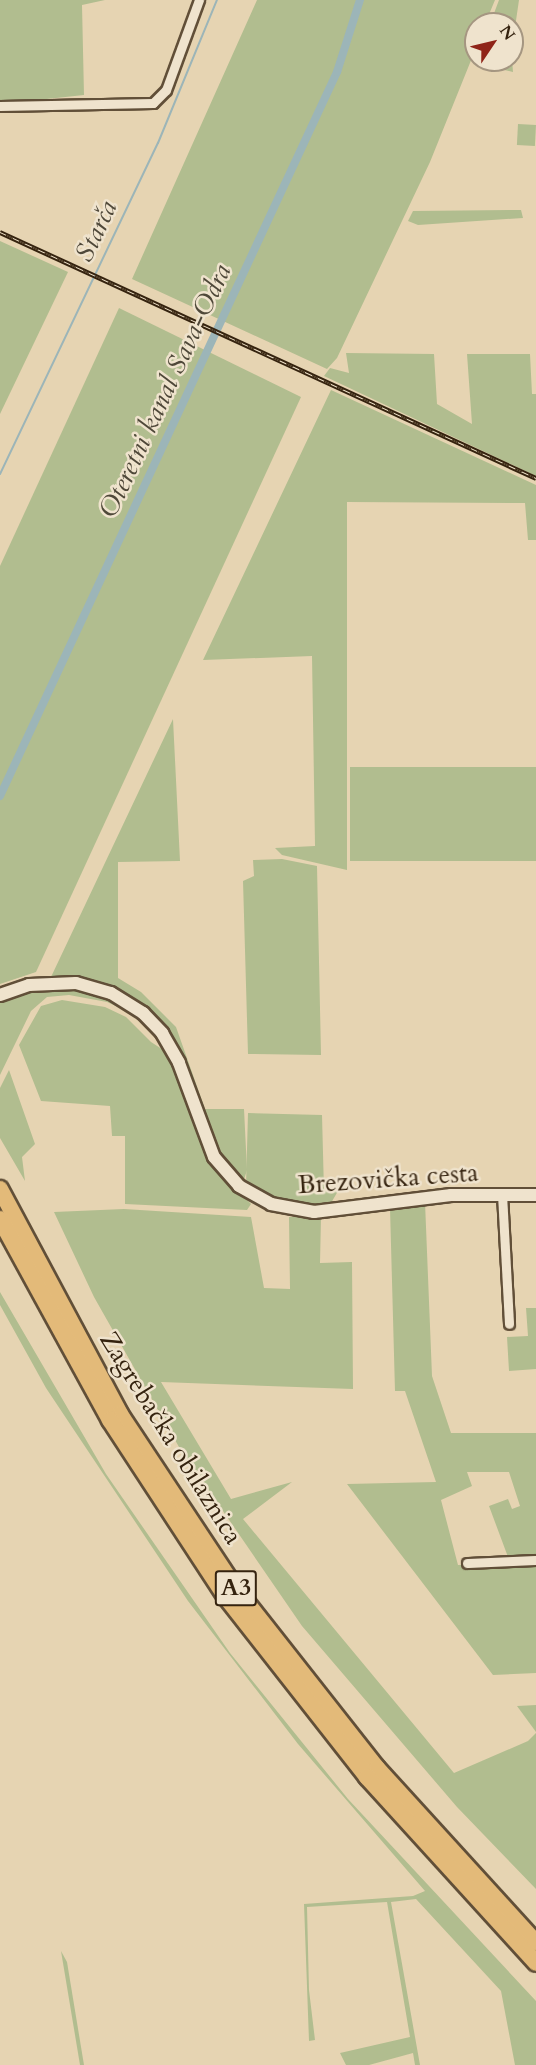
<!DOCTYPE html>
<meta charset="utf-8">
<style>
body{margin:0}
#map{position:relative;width:536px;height:2065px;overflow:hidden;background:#e6d4b2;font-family:Cardo,serif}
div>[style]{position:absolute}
.green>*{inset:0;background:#b1bd8f;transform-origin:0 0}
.stream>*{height:2px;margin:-1px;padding:0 1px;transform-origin:1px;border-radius:1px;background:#9cb5b8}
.canal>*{height:8px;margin:-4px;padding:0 4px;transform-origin:4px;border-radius:4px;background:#9cb5b8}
.roads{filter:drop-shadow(2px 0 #614f38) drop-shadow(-2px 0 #614f38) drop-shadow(0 2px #614f38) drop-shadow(0 -2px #614f38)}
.street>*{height:9px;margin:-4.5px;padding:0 4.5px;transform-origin:4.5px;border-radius:4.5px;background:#efe3cd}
.secondary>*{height:12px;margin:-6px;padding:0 6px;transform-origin:6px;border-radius:6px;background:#efe3cd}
.highway>*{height:16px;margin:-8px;padding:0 8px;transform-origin:8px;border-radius:8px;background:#e3ba79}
.rail>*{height:4.5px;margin-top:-2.25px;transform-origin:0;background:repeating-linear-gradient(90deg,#efe3cd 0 7px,#35230f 0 14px);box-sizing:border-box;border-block:2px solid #35230f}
span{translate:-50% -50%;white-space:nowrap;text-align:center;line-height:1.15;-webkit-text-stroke:5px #efe3cd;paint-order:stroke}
.shield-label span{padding:2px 4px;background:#efe3cd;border:2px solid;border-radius:4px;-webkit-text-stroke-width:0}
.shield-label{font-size:24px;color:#35230f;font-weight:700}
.street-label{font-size:26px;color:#35230f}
.water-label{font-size:27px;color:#4f4839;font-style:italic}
.north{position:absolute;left:464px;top:12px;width:60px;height:60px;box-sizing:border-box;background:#efe3cd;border:2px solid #a59681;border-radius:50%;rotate:55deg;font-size:16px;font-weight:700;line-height:24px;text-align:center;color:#35230f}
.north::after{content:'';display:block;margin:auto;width:21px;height:27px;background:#8f2418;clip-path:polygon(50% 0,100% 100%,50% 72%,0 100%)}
</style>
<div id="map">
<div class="green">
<i style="clip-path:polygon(0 0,105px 0,82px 5px,84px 95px,0 104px)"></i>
<i style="clip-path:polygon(257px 0,495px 0,485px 24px,476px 24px,476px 48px,430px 162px,337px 358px,327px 369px,132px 279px)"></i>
<i style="clip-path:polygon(499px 0,519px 0,512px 48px,512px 24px,490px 24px)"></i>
<i style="clip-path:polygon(481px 60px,512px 60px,513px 72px,487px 66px)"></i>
<i style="left:518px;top:124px;width:18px;height:21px;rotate:3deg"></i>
<i style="clip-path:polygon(521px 210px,523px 218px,418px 225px,408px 221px,413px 211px)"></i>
<i style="clip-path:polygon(0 241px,68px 272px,0 414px)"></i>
<i style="clip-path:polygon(119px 308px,301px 397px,36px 972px,0 984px,0 566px)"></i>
<i style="clip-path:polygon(346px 353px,434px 354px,437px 404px,472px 424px,467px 354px,530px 354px,532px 394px,536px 394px,536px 476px,324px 376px,330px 368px,349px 373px)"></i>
<i style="clip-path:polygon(331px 390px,536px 485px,536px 540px,528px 540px,525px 503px,347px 502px,347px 870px,282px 855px,275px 848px,315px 846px,312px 656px,203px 660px)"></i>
<i style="clip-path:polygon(173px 719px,180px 861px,118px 862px,118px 978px,141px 992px,176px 1027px,205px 1109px,244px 1109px,247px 1170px,243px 1183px,221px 1159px,189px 1075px,142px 1006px,124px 994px,79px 979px,51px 977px)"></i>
<i style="left:536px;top:767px;width:94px;height:186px;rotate:90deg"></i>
<i style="clip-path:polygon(282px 859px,317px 866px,321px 1055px,248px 1054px,243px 881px,254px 876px,253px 860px)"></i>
<i style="clip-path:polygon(31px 989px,79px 989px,108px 997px,145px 1021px,158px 1037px,129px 1012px,107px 1002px,69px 995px,47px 997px,31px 1011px,0 1075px,0 1001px)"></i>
<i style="clip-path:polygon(62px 1000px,105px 1007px,126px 1017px,151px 1042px,168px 1053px,211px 1161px,251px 1204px,247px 1210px,125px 1204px,125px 1136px,112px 1136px,110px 1106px,41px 1101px,19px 1045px,41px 1006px)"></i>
<i style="clip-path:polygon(9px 1070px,35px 1144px,22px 1157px,25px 1181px,0 1138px,0 1088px)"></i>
<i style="clip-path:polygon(248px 1113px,322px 1115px,324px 1191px,338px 1191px,331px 1203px,319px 1208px,284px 1204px,246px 1185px)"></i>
<i style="clip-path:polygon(425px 1202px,432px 1376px,451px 1433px,536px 1433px,536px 1557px,508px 1557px,489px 1506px,508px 1499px,512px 1509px,520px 1506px,509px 1472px,467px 1472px,472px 1486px,441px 1500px,458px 1565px,536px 1562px,536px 1673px,493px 1675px,347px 1484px,436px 1482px,405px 1391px,395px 1391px,390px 1208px)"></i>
<i style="clip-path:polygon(124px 1209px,251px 1217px,264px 1288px,290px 1289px,289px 1217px,321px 1217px,320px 1263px,352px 1262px,353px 1389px,161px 1382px,231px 1499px,292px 1482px,243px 1519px,454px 1773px,528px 1741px,536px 1733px,536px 1889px,457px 1807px,302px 1626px,179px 1447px,94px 1297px,54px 1212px)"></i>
<i style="clip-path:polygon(0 1292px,106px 1474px,230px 1653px,348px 1799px,536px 2001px,536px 2065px,515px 2065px,501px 1991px,416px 1899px,391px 1902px,420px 2065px,415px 2065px,413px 2053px,369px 2065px,346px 2065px,340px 2053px,410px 2037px,387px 1902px,307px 1907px,309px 1990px,315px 2040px,309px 2041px,304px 1904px,413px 1896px,425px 1891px,298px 1744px,188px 1601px,46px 1388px,0 1305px)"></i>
<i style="clip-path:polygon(526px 1308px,536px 1308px,536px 1369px,509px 1371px,507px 1337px,528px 1336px)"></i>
<i style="clip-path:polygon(536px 1705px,536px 1732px,517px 1706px)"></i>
<i style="clip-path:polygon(61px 1951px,67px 1962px,84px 2065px,80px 2065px)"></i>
</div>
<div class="stream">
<i style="left:0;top:474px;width:367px;rotate:-64.5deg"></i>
<i style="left:158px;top:143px;width:155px;rotate:-67.6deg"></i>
</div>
<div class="canal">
<i style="left:0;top:796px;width:799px;rotate:-65.04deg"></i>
<i style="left:337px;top:72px;width:76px;rotate:-72.3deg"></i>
</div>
<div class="roads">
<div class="street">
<i style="left:0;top:106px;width:153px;rotate:-1.1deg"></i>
<i style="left:153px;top:103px;width:18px;rotate:-45deg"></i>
<i style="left:166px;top:90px;width:96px;rotate:-69.9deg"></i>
<i style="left:502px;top:1194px;width:130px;rotate:86.9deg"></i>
<i style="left:467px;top:1563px;width:69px;rotate:-2.5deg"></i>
</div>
<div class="secondary">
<i style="left:0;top:995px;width:31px;rotate:-19deg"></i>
<i style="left:29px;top:985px;width:47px;rotate:-2.4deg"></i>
<i style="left:76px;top:983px;width:36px;rotate:16deg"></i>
<i style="left:111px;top:993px;width:38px;rotate:32deg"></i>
<i style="left:143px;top:1013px;width:28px;rotate:46deg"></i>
<i style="left:162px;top:1033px;width:34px;rotate:60deg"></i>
<i style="left:179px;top:1063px;width:100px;rotate:69.6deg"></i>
<i style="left:214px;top:1157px;width:38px;rotate:49deg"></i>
<i style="left:239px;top:1186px;width:37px;rotate:29deg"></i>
<i style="left:271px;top:1204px;width:44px;rotate:10.5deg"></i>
<i style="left:314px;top:1212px;width:138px;rotate:-7.1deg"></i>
<i style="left:451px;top:1195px;width:85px"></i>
</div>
<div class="highway">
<i style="left:0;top:1189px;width:255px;rotate:61.9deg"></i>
<i style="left:120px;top:1414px;width:210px;rotate:56.5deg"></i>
<i style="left:236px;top:1589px;width:228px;rotate:51.8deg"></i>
<i style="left:377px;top:1768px;width:236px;rotate:47.7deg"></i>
<i style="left:0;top:1219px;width:229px;rotate:61.3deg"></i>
<i style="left:110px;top:1420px;width:212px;rotate:56.8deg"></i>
<i style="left:226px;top:1597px;width:229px;rotate:51.9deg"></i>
<i style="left:367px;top:1777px;width:251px;rotate:47.7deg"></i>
</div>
</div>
<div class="rail">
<i style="left:0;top:232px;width:590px;rotate:24.65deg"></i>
</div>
<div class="shield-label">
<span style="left:236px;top:1588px">A3</span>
</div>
<div class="street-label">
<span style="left:388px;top:1179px;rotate:-4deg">Brezovička cesta</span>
<span style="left:171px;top:1438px;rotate:58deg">Zagrebačka obilaznica</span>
</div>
<div class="water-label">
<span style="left:96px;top:231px;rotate:-65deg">Starča</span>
<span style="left:165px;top:391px;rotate:-65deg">Oteretni kanal Sava-Odra</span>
</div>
<div class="north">N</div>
</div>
